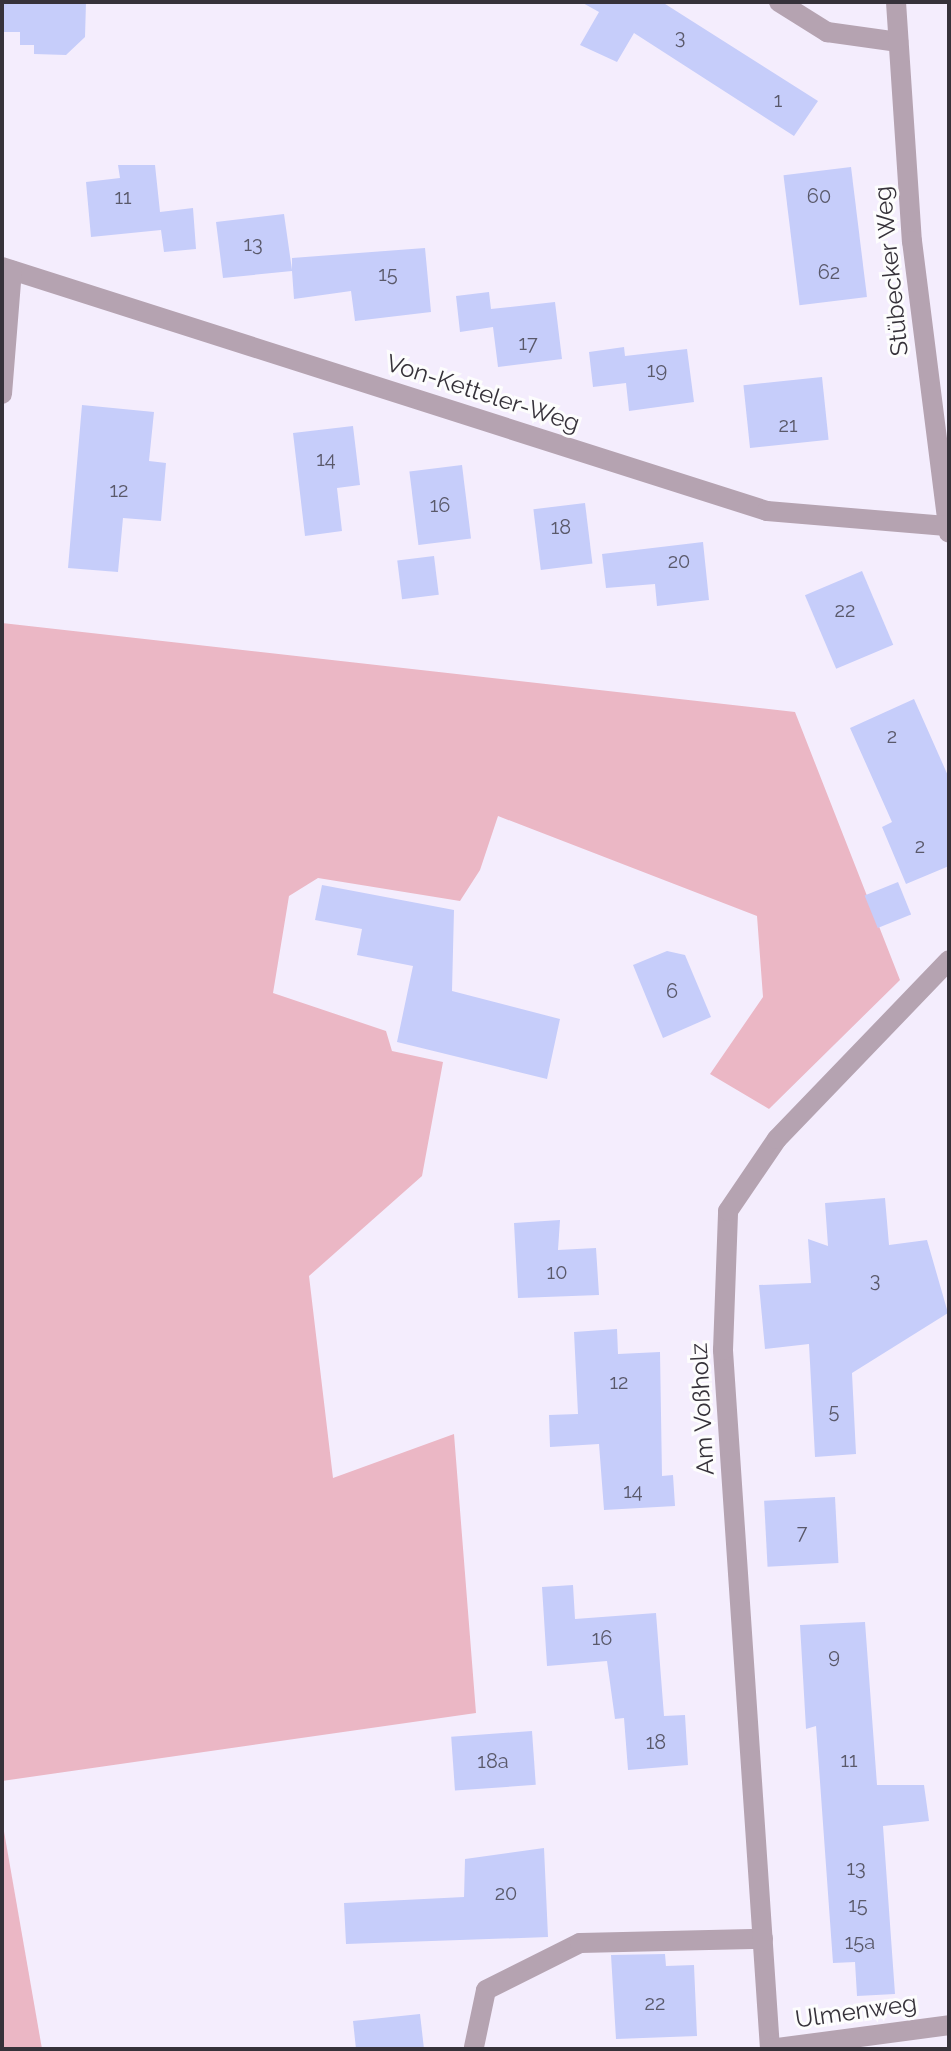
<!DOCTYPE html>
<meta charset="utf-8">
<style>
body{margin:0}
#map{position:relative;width:951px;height:2051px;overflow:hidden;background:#f4edfd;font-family:Raleway,sans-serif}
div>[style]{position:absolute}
.green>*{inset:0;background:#ebb7c5}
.building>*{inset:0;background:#c6cdfa;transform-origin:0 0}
.minor>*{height:20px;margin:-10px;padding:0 10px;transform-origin:10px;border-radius:10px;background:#b5a3b1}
span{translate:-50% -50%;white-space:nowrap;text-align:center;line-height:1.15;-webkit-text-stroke:6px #fdfdfd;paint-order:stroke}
.number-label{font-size:20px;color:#5a596a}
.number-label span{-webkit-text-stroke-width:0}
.street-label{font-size:24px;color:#36323a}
.frame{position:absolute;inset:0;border:4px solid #36323a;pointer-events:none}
</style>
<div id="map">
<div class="green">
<i style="clip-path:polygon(2px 623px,795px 712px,900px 980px,769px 1109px,710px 1074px,763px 997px,757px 916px,498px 816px,480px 870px,460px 901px,318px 878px,289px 896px,273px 993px,386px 1031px,392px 1051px,443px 1062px,422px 1176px,309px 1276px,333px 1478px,454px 1434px,476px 1713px,2px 1781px)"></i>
<i style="clip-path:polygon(2px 1820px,42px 2049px,2px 2049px)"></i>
</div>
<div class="building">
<i style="clip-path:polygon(2px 2px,86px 2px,85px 37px,66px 55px,34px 54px,34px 45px,20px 45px,20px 32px,2px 32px)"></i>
<i style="clip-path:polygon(581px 2px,662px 2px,818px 101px,794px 136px,634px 33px,617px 62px,580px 45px,599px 12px)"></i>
<i style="clip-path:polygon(118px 165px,155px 165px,160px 212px,193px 208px,196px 249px,164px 252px,161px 230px,91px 237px,86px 182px,120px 178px)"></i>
<i style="left:851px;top:167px;width:131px;height:68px;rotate:83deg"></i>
<i style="clip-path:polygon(284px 214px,292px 270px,292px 258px,425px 248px,431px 312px,355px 321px,351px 291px,294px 299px,292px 271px,223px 278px,216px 222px)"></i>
<i style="clip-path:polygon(489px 292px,491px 309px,555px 302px,562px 359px,498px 367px,493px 327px,460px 332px,456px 296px)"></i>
<i style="clip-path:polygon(624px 347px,625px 356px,687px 349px,694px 402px,629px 411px,626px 383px,593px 387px,589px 352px)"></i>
<i style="left:822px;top:377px;width:63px;height:79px;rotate:84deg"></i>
<i style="clip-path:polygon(82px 405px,154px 412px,149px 461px,166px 463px,161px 521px,123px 518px,118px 572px,68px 568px)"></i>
<i style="clip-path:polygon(353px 426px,360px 485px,337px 488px,342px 531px,305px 536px,293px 433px)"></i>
<i style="left:462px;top:465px;width:74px;height:53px;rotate:83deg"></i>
<i style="left:585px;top:503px;width:61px;height:52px;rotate:83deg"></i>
<i style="clip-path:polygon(703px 542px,709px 600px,657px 606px,655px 584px,606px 588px,602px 554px)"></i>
<i style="left:434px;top:556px;width:39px;height:37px;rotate:83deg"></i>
<i style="left:862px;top:571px;width:80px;height:62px;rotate:67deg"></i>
<i style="clip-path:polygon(914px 699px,949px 778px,949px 866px,906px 884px,882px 827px,892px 822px,850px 728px)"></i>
<i style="left:898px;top:882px;width:35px;height:36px;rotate:68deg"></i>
<i style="clip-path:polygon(322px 885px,454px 910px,452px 991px,560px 1019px,547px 1079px,397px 1042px,413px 966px,357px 955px,362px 929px,315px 920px)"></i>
<i style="clip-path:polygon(667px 951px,685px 955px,711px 1017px,663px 1038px,633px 965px)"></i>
<i style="clip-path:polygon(885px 1198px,889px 1245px,927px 1240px,948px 1313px,852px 1373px,856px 1454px,815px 1457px,809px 1344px,765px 1349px,759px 1285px,811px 1283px,808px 1239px,828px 1246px,825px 1203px)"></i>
<i style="clip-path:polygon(560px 1220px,558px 1250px,596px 1248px,599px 1295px,518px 1298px,514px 1223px)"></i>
<i style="clip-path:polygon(617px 1329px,618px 1354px,660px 1352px,662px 1476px,673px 1475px,675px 1506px,604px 1510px,599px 1444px,550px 1447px,549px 1415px,578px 1414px,574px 1332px)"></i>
<i style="left:835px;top:1497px;width:66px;height:71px;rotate:87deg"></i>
<i style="clip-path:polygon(573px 1585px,575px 1619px,656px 1613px,664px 1716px,685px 1715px,688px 1765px,628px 1770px,624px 1718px,615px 1719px,607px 1661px,547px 1666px,542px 1587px)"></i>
<i style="clip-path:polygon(865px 1622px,877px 1785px,924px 1785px,929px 1821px,883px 1826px,895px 1994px,857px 1996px,855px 1962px,833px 1963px,816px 1726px,806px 1729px,800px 1625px)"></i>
<i style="left:532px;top:1731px;width:54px;height:81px;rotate:86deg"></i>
<i style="clip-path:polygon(544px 1848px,548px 1937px,346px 1944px,344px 1903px,464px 1897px,465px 1859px)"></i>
<i style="clip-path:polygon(665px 1954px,666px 1966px,694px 1965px,697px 2036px,616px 2039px,611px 1955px)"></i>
<i style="clip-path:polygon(420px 2014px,424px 2049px,356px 2049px,353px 2021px)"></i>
</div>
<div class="minor">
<i style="left:779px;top:2px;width:57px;rotate:32deg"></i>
<i style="left:827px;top:32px;width:72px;rotate:8deg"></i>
<i style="left:896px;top:2px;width:240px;rotate:86.2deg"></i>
<i style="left:912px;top:241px;width:294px;rotate:82.8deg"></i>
<i style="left:2px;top:267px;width:803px;rotate:17.69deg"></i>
<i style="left:767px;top:511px;width:180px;rotate:4.8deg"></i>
<i style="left:2px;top:394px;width:124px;rotate:-85.4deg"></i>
<i style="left:474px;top:2047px;width:58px;rotate:-78.1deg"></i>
<i style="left:486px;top:1990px;width:105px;rotate:-26.6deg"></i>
<i style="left:580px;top:1943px;width:183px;rotate:-1.3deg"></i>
<i style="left:770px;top:2049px;width:701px;rotate:-93.85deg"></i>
<i style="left:723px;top:1350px;width:139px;rotate:-87.9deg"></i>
<i style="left:728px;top:1211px;width:87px;rotate:-55.8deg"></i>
<i style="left:777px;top:1139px;width:248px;rotate:-46.1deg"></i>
<i style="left:770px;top:2049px;width:181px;rotate:-7.6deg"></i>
</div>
<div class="number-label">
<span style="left:680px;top:37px">3</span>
<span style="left:778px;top:100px">1</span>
<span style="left:819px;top:196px">60</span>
<span style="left:123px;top:197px">11</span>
<span style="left:253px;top:244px">13</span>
<span style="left:829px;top:272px">62</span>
<span style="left:388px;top:274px">15</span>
<span style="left:528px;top:343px">17</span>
<span style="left:657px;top:370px">19</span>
<span style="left:788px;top:425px">21</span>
<span style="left:326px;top:459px">14</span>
<span style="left:119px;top:490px">12</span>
<span style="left:440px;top:505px">16</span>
<span style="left:561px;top:527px">18</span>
<span style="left:679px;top:561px">20</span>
<span style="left:845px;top:610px">22</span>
<span style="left:892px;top:736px">2</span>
<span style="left:920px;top:846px">2</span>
<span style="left:672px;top:991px">6</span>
<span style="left:557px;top:1272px">10</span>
<span style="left:875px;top:1280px">3</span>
<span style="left:619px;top:1382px">12</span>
<span style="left:834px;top:1411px">5</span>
<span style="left:633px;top:1491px">14</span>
<span style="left:802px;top:1532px">7</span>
<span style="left:602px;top:1638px">16</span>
<span style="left:834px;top:1656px">9</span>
<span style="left:656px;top:1742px">18</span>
<span style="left:849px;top:1760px">11</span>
<span style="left:493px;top:1761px">18a</span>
<span style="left:856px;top:1868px">13</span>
<span style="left:506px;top:1893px">20</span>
<span style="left:858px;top:1905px">15</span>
<span style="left:860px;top:1942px">15a</span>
<span style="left:655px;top:2003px">22</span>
</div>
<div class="street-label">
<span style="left:891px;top:271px;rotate:-96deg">Stübecker Weg</span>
<span style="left:483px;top:393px;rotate:18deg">Von-Ketteler-Weg</span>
<span style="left:702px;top:1409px;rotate:-93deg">Am Voßholz</span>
<span style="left:856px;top:2011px;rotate:-8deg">Ulmenweg</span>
</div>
<div class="frame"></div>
</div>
